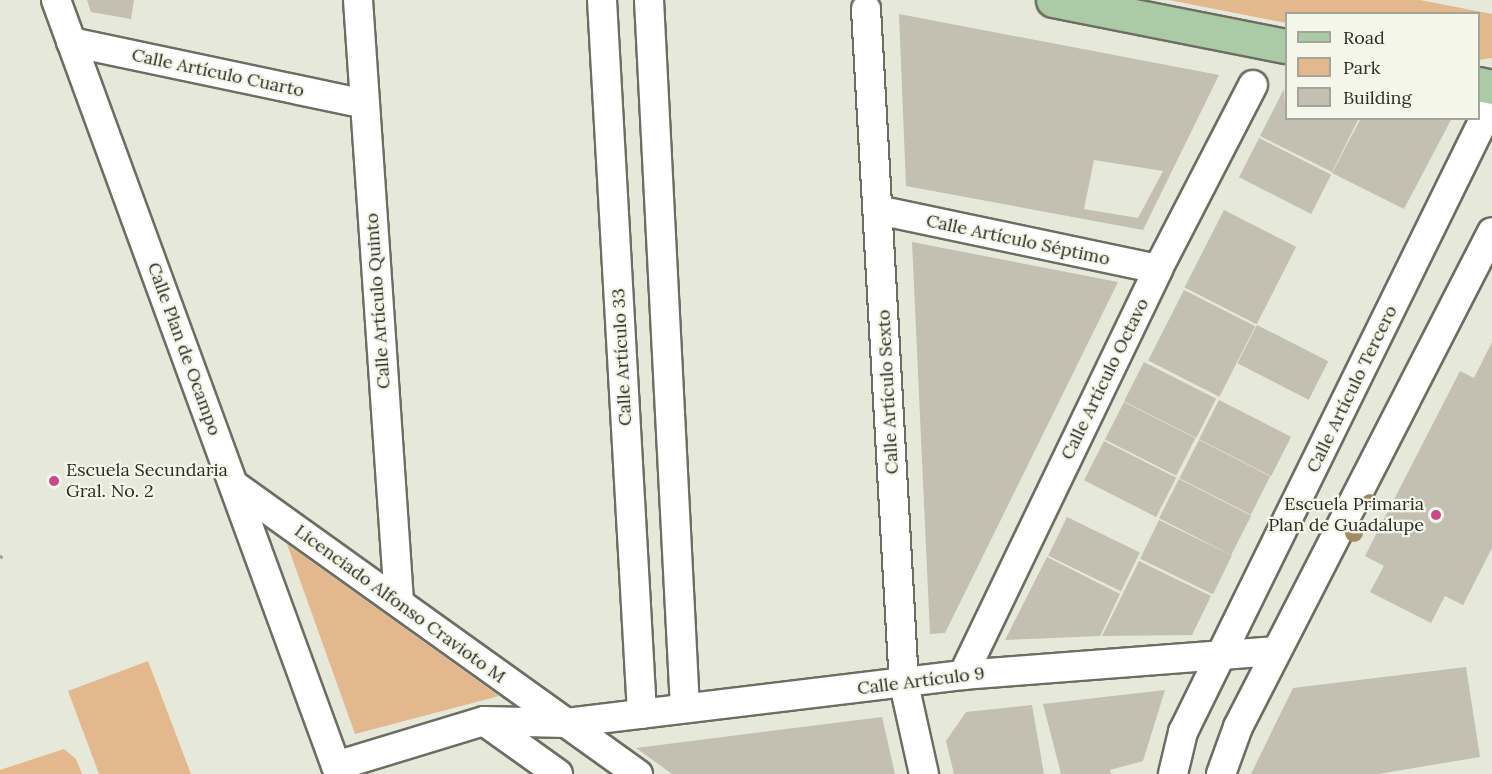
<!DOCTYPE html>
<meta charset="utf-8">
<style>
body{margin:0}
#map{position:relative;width:1492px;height:774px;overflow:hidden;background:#e6e9da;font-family:Lora,serif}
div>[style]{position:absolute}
.green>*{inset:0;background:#e3b88d}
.building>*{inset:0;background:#c3bfb1;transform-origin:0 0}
.path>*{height:4px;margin-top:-2px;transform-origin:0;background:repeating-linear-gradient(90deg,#a1a398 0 4.5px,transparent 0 9px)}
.roads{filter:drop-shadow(2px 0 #6b6e61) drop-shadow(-2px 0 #6b6e61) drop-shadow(0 2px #6b6e61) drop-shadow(0 -2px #6b6e61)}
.street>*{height:28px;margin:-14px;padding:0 14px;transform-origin:14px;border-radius:14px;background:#fff}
.primary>*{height:33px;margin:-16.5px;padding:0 16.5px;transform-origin:16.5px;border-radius:16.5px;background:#aacba5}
.trees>*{width:18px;height:18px;margin:-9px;border-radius:50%;background:#a18b65}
.dots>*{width:16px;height:16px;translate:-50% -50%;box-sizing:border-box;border:3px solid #f3f6e8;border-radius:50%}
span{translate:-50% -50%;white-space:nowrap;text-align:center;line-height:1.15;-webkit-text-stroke:4.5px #f3f6e8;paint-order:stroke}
.street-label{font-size:18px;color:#2b2c27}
.poi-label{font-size:18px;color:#2b2c27}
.left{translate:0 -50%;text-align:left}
.right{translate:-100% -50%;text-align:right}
.legend{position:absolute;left:1285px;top:12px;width:195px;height:108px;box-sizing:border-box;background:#f3f6e8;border:2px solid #a3a59b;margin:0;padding:8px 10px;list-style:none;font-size:18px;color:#2b2c27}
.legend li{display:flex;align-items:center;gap:12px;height:30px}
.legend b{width:30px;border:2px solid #a3a59b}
</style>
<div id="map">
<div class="green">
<i style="clip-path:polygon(1169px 0,1420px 0,1492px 14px,1492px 58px,1479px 60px,1478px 14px,1286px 14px,1286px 23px)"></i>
<i style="clip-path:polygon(287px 544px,499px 696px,355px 734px)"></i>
<i style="clip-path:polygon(148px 661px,191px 774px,99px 774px,68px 691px)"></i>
<i style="clip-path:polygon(64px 749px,76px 759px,82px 774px,0 774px,0 770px)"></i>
</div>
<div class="building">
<i style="clip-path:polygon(87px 0,134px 0,131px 19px,91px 12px)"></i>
<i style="clip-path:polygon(evenodd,899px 14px,1219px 75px,1143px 230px,906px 186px,899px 14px,1094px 160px,1163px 171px,1138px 218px,1084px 209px,1094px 160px)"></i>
<i style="clip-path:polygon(1284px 89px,1286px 118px,1359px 118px,1332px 172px,1260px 136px)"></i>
<i style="clip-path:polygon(1361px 118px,1452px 118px,1404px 209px,1332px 173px)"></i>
<i style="left:1259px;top:138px;width:81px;height:44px;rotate:27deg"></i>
<i style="left:1224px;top:210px;width:81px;height:87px;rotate:27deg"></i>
<i style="clip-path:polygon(912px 242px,1118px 282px,945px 633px,930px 634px)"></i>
<i style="left:1184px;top:290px;width:80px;height:79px;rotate:27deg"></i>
<i style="left:1257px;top:325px;width:80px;height:43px;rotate:27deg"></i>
<i style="clip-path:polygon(1492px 342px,1492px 548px,1463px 605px,1445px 596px,1431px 623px,1370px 592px,1384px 566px,1365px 556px,1460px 371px,1474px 378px)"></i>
<i style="left:1144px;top:362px;width:81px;height:44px;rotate:27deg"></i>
<i style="left:1219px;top:400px;width:81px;height:44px;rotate:27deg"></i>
<i style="left:1124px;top:402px;width:80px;height:42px;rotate:27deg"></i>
<i style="left:1199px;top:440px;width:80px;height:43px;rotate:27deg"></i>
<i style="left:1104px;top:441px;width:81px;height:44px;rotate:27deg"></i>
<i style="left:1179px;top:479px;width:81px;height:44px;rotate:27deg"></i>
<i style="left:1067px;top:517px;width:81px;height:43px;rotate:26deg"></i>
<i style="left:1159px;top:520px;width:81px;height:43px;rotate:26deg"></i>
<i style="clip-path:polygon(1047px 557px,1120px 594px,1100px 636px,1005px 640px)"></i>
<i style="clip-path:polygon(1139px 561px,1211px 596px,1192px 635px,1102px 636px)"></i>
<i style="clip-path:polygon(1466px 667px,1480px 757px,1378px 774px,1251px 774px,1293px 688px)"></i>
<i style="clip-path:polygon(1165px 690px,1143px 761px,1110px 770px,1111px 774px,1061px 774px,1043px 704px)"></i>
<i style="clip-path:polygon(1032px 705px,1044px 774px,954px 774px,946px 741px,966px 712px)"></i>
<i style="clip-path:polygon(882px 717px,895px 774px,672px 774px,636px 748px)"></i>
</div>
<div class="path">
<i style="left:0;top:558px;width:3px;rotate:-45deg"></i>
</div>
<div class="roads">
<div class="street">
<i style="left:56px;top:0;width:816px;rotate:69.92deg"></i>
<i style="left:336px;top:766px;width:155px;rotate:-16.9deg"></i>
<i style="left:484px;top:721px;width:82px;rotate:1.4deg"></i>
<i style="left:566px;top:723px;width:400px;rotate:-6.9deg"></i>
<i style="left:963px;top:675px;width:314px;rotate:-4.4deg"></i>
<i style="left:358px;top:0;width:603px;rotate:86.1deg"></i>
<i style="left:602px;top:0;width:715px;rotate:86.79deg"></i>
<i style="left:649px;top:0;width:709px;rotate:87.09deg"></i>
<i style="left:866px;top:9px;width:676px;rotate:86.78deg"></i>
<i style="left:904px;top:684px;width:92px;rotate:77.5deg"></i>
<i style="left:71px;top:42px;width:300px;rotate:11.9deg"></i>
<i style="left:878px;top:210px;width:286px;rotate:11.9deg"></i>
<i style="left:234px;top:485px;width:497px;rotate:35.6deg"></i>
<i style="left:963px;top:675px;width:450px;rotate:-64.3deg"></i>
<i style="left:1158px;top:269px;width:207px;rotate:-62.7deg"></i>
<i style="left:484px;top:721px;width:91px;rotate:35.6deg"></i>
<i style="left:1173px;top:774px;width:43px;rotate:-76.6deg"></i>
<i style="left:1183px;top:732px;width:701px;rotate:-63.84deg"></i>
<i style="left:1221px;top:774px;width:50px;rotate:-70.1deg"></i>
<i style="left:1238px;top:727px;width:556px;rotate:-62.84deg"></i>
</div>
<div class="primary">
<i style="left:1053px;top:0;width:237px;rotate:11.2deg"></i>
<i style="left:1478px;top:84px;width:14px;rotate:12deg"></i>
</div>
</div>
<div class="trees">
<i style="left:1370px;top:503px"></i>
<i style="left:1354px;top:533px"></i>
</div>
<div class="dots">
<i style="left:54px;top:481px;background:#cb478b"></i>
<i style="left:1436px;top:515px;background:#cb478b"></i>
</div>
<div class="street-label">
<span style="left:218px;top:73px;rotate:12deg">Calle Artículo Cuarto</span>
<span style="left:1018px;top:240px;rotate:12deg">Calle Artículo Séptimo</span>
<span style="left:378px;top:301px;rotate:-94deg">Calle Artículo Quinto</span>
<span style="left:184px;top:349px;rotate:70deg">Calle Plan de Ocampo</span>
<span style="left:622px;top:357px;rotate:-93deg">Calle Artículo 33</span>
<span style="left:1105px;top:379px;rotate:-64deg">Calle Artículo Octavo</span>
<span style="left:1352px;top:389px;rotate:-64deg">Calle Artículo Tercero</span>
<span style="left:888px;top:392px;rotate:-93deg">Calle Artículo Sexto</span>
<span style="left:400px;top:604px;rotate:36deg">Licenciado Alfonso Cravioto M</span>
<span style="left:921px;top:681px;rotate:-7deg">Calle Artículo 9</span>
</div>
<div class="poi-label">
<span class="left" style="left:66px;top:481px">Escuela Secundaria<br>Gral. No. 2</span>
<span class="right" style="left:1424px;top:515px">Escuela Primaria<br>Plan de Guadalupe</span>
</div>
<ul class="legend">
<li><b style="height:8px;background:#aacba5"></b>Road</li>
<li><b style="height:16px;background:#e3b88d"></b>Park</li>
<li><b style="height:16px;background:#c3bfb1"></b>Building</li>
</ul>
</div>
